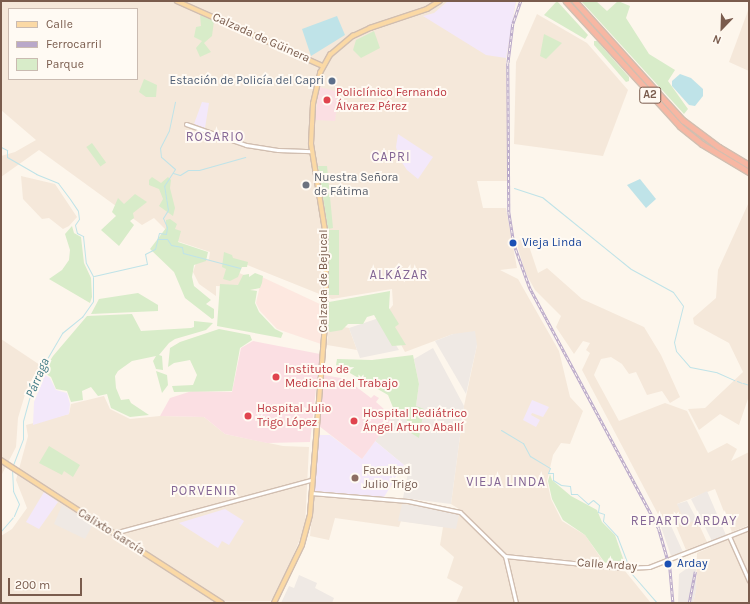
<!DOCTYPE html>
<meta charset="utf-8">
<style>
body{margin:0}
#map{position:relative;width:750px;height:604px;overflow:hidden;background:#fdf6ec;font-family:Karla,sans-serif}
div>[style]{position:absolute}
.residential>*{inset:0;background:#f5e8da}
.commercial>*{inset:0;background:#fde8e0}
.industrial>*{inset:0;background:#efe9e4}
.education>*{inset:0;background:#f3e8fa}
.medical>*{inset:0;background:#fbdfe3}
.green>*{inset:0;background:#d8ecc9;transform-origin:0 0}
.water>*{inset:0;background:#bfe3e8}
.stream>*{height:1px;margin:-0.5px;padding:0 0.5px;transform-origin:0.5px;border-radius:0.5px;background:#bfe3e8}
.roads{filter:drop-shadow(1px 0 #d1beb0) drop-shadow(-1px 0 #d1beb0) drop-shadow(0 1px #d1beb0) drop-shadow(0 -1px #d1beb0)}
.minor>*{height:3px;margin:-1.5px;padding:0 1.5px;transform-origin:1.5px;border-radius:1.5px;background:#fff}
.major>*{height:3.5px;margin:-1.75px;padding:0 1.75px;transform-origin:1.75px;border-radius:1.75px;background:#fbd9a5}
.highway>*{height:4.5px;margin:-2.25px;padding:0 2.25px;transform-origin:2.25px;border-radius:2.25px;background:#f7b7a3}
.rail>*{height:2.5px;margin-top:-1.25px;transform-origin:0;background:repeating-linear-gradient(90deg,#fffaf3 0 3px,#b9a8c9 0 6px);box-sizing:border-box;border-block:1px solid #b9a8c9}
.dots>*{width:11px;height:11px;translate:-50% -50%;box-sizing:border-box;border:2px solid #fffaf3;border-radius:50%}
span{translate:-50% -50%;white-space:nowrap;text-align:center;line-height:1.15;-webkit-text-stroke:4px #fffaf3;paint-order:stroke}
.shield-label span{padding:1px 3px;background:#fffaf3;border:1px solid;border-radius:3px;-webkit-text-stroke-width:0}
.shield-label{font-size:11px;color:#7a5c4d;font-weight:700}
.street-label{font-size:12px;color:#7a5c4d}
.service-label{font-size:12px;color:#4e5e75}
.right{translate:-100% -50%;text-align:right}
.health-label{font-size:12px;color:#be3a42}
.left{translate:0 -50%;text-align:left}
.worship-label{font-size:12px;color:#5b616d}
.transit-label{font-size:12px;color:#164399}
.education-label{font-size:12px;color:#785e54}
.neighbourhood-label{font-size:13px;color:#846695;letter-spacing:1px}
.water-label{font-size:13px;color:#437c86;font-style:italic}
.frame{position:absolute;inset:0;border:2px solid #7a5c4d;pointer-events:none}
.legend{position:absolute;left:8px;top:8px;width:130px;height:72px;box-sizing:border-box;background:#fffaf3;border:1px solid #cabbb1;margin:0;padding:5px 7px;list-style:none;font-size:12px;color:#7a5c4d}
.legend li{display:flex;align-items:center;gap:8px;height:20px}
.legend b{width:20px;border:1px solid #cabbb1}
.north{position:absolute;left:702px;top:8px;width:40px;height:40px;-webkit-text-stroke:3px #fffaf3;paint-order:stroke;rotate:203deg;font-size:11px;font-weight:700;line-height:16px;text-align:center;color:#7a5c4d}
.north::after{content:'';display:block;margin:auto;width:14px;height:18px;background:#7a5c4d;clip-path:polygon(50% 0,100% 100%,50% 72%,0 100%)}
.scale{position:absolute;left:8px;top:578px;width:74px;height:18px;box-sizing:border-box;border:2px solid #7a5c4d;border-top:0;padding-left:5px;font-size:12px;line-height:14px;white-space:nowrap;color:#7a5c4d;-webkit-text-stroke:3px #fffaf3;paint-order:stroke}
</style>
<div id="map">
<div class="residential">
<i style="clip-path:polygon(evenodd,1px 1px,516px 1px,506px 58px,509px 181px,477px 181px,483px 208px,506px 208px,517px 268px,500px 270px,518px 279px,559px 351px,570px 397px,583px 411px,570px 444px,561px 443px,553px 455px,547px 481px,551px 499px,562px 521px,585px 535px,605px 564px,507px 554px,462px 511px,451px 504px,464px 406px,477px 345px,453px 334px,405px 352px,385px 315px,393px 305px,392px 289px,332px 299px,225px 256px,224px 267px,249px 277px,250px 287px,216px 286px,216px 296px,199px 284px,193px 272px,196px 263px,209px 259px,210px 252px,177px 241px,154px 218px,142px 225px,39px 150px,1px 177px,1px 156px,15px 152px,36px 140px,1px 110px,1px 1px,9px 9px,137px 9px,137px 79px,9px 79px,9px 9px)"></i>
<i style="clip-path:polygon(749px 8px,749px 71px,729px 62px)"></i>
<i style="clip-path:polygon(537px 14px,587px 43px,628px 90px,603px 156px,514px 144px,516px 62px)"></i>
<i style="clip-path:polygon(21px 176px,55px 184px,77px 217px,69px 226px,63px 229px,49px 218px,42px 219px,23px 199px)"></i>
<i style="clip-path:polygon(749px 202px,749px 396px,739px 425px,720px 414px,699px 430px,688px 409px,705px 408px,743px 372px,729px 343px,694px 324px,693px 318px,716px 298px,718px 270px)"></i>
<i style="clip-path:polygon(522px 239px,529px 246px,538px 273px,547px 268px,582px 299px,644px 327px,661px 355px,680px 397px,670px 403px,662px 391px,647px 395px,636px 372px,629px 374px,622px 364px,611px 357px,601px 359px,594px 375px,619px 421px,665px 403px,687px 411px,708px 453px,727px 443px,737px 449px,731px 461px,749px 452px,749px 525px,732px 532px,715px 489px,677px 504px,697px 520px,707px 542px,686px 550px,671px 514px,660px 518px,582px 370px,590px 353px,586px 350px,590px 343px,583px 341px,574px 354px,556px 327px,561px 316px,535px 290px,525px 272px,516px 241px)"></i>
<i style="clip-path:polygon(329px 324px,349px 328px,357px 350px,327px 345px)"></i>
<i style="clip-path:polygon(1px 339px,40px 365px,26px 391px,18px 418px,16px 447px,1px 476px)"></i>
<i style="clip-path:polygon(104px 396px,110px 409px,130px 419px,160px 416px,204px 417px,225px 434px,283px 446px,309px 447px,305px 527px,277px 595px,270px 601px,1px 603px,1px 536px,12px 529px,27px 508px,16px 480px,28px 436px,26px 425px,69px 414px,71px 404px)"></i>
<i style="clip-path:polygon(314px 495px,400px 502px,455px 511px,502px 556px,625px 571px,651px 603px,456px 603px,463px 587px,447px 578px,454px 557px,440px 545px,443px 527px,401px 521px,399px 527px,335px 518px,329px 540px,310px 536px)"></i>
<i style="clip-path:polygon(749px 530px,749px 603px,693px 603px,696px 590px,697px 553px)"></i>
</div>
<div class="commercial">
<i style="clip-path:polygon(262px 277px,322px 305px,321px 344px,277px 329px,260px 311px,256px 303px)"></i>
</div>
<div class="industrial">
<i style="clip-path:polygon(379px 318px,399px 350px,360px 358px,349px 328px)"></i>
<i style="clip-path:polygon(475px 331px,477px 345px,466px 394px,435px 341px,453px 334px)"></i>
<i style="clip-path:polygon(433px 348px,464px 406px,451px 504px,403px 498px,410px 463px,404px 465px,375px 441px,393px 417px,400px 414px,407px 419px,416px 406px,419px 384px,414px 359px)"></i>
<i style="clip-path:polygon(707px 491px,726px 535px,712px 541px,691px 499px)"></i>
<i style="clip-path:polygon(687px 501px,697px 520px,686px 524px,677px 504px)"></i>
<i style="clip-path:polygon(402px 504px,449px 510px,459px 515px,456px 529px,398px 521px)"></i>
<i style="clip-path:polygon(62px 505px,93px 524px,85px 539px,54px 524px)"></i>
<i style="clip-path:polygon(667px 517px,683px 552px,671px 556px,659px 521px)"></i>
<i style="clip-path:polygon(693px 564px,696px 565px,696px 590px,693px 603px,678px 603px,679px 574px)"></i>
<i style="clip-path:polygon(299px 575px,317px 583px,315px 588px,334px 598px,332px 603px,281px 603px,289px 586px,294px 588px)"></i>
</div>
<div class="education">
<i style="clip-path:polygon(448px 1px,516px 1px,506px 58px,486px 55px,423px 16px,434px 13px)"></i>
<i style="clip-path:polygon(202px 102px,209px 103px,205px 128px,194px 124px)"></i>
<i style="clip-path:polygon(398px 134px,433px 157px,418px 179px,407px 170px,399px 158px,396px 147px)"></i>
<i style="clip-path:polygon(45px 375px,50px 378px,56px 390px,67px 393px,70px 404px,69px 414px,33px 425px,34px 402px)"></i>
<i style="clip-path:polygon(532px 400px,549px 407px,543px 417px,532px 413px,531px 415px,540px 420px,536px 427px,523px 420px)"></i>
<i style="clip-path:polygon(317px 435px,330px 435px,362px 459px,375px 441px,404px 465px,384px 497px,313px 491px)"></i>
<i style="clip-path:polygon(44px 492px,58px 502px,39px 529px,26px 522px)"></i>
<i style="clip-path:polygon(225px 509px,244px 521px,229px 545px,222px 541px,218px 548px,179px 523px)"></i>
</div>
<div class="medical">
<i style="clip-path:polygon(319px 87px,339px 92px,335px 121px,315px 120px)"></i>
<i style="clip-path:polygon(253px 341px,320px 354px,310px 442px,267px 443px,225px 434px,204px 417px,160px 416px,170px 398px,192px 391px,232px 392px,241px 348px)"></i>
<i style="clip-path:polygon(324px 375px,346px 379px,371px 398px,374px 395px,379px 398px,376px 402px,393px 417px,362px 459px,319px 426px)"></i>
</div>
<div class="green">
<i style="clip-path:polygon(557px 1px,588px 35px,585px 39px,544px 15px)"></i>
<i style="clip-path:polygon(568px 1px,672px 112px,699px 136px,749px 167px,749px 170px,697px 137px,670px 113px)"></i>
<i style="clip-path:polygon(581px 1px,596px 1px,607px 11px,618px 1px,630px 6px,626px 18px,649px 54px,675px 70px,668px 81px,688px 109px,684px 114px)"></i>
<i style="clip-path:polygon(200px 15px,214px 21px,212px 36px,204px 43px,211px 52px,200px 57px,196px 48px,202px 41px,194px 37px,196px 27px,201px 26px)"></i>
<i style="clip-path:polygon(374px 31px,380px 48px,361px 58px,353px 50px,356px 40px)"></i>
<i style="clip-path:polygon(544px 34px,562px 43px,546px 59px,540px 56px)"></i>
<i style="clip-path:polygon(594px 41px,597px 41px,629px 77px,629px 81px,626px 82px,594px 45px)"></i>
<i style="clip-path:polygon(144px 79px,157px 85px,156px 97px,146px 97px,139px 92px)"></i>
<i style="left:92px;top:143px;width:24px;height:7px;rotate:54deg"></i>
<i style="clip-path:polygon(318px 166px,327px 166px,333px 228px,328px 229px)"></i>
<i style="clip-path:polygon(152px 177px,161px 183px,168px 177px,171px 180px,170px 188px,175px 208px,173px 216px,159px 206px,163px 199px,159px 189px,149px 185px,149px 180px)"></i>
<i style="clip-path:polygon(135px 194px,147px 202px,133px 213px,134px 218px,130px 221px,134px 225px,119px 246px,101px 230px,116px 216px,112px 212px,118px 198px,124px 204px)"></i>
<i style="clip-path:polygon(170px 219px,177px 224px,175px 229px,181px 231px,178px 242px,208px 252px,206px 261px,194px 265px,192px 277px,194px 286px,211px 300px,206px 304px,214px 309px,214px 318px,212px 319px,185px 298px,174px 272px,150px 249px,166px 228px,166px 220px)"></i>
<i style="clip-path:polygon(72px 226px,74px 233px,81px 237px,84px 263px,91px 278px,92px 297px,90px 303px,49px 279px,62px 270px,69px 260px,70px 250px,65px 234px)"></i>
<i style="left:328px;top:230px;width:11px;height:65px"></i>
<i style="clip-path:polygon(224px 252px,232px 255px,233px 258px,248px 262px,247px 267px,242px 267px,238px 277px,230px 281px,223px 279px,226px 269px,222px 267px)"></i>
<i style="clip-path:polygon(255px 273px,263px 276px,262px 283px,260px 288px,250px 290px,257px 291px,255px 303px,259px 312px,275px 329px,283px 333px,281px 338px,217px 326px,220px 284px,238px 285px,243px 275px,249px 274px,249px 277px)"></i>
<i style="clip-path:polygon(390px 291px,389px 308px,399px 324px,395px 327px,406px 345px,392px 346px,374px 315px,367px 317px,363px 324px,348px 324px,342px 330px,330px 332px,327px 329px,329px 302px)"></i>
<i style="clip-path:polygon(138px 293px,158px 305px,158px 311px,91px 314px,99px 299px)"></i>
<i style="clip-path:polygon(132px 314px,141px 331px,191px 328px,194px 327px,194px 321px,213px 323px,206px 330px,175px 339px,169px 343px,159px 355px,162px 356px,163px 370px,156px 369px,153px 361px,156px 356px,132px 361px,118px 371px,115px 376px,116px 388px,121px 400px,129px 399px,131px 403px,149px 415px,130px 417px,111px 408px,107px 394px,98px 396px,91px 387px,82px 391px,83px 400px,71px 402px,67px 391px,56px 389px,51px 377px,43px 372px,53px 356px,87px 316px)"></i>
<i style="clip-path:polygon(219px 329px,250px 335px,252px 340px,240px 348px,232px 391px,174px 392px,172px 386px,193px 385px,197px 375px,190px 360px,174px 363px,168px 367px,170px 348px,180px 342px)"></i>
<i style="clip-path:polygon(413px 355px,419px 384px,416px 406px,424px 409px,419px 438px,406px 430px,407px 419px,396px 415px,388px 395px,336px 365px,337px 359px,372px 360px)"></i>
<i style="clip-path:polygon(156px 371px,167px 375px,168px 385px,162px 393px)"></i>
<i style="clip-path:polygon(49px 446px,80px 465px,73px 477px,64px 471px,62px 475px,39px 463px)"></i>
<i style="clip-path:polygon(550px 474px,552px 480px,571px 496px,597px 510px,602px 522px,615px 535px,625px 564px,605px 563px,585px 535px,563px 520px,552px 499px,548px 481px)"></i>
</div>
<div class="water">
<i style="clip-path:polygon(337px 16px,345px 35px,311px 56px,302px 29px)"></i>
<i style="clip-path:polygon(680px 74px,691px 78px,703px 89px,703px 96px,695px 106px,689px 105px,672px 86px,672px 81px)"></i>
<i style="clip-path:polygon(640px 179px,656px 199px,646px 208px,627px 185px)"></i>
</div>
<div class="stream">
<i style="left:1px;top:147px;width:7px;rotate:27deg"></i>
<i style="left:7px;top:150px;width:7px;rotate:90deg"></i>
<i style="left:7px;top:157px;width:34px;rotate:30deg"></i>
<i style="left:36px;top:174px;width:24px;rotate:22deg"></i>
<i style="left:58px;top:183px;width:20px;rotate:53deg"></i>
<i style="left:70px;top:199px;width:14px;rotate:56deg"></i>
<i style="left:78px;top:211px;width:8px;rotate:83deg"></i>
<i style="left:79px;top:219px;width:7px;rotate:124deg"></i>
<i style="left:75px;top:225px;width:8px;rotate:76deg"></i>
<i style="left:77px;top:233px;width:7px;rotate:27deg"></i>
<i style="left:83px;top:236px;width:27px;rotate:84deg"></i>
<i style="left:86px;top:263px;width:15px;rotate:62deg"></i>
<i style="left:173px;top:173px;width:7px;rotate:16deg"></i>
<i style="left:180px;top:175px;width:9px;rotate:-32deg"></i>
<i style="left:188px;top:170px;width:11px"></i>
<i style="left:199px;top:170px;width:48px;rotate:-15.8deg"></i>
<i style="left:514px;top:188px;width:29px;rotate:18deg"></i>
<i style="left:542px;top:197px;width:114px;rotate:39deg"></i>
<i style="left:631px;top:269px;width:48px;rotate:28.7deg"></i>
<i style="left:673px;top:292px;width:17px;rotate:54deg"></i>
<i style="left:683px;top:306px;width:37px;rotate:104deg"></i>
<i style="left:674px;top:342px;width:9px;rotate:77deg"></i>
<i style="left:676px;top:351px;width:21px;rotate:49deg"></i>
<i style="left:690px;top:367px;width:26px;rotate:11deg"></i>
<i style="left:716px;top:372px;width:20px;rotate:24deg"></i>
<i style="left:158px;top:239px;width:9px"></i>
<i style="left:167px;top:239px;width:7px;rotate:56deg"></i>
<i style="left:171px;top:245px;width:11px;rotate:10deg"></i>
<i style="left:182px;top:247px;width:6px;rotate:81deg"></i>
<i style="left:183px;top:253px;width:59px;rotate:14.7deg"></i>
<i style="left:94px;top:276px;width:54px;rotate:-12.8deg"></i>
<i style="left:147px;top:264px;width:10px;rotate:-101deg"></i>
<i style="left:145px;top:254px;width:11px;rotate:-27deg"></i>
<i style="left:155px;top:249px;width:16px;rotate:-76deg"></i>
<i style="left:159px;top:233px;width:7px;rotate:8deg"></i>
<i style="left:166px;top:234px;width:7px;rotate:-82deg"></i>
<i style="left:167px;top:227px;width:10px;rotate:-114deg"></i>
<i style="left:163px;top:218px;width:9px;rotate:-58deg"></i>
<i style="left:168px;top:210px;width:24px;rotate:-99deg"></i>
<i style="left:164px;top:186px;width:20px;rotate:-57deg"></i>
<i style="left:175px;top:169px;width:18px;rotate:-139deg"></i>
<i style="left:161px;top:157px;width:9px;rotate:-96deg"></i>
<i style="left:160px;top:148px;width:20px;rotate:-63deg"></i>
<i style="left:169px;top:130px;width:29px;rotate:-78deg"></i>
<i style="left:737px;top:381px;width:5px;rotate:22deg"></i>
<i style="left:743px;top:383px;width:6px;rotate:18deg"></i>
<i style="left:501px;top:430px;width:26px;rotate:31deg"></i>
<i style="left:523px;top:443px;width:15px;rotate:62deg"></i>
<i style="left:530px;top:456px;width:23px;rotate:31deg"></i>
<i style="left:550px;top:468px;width:5px;rotate:112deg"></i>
<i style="left:548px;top:473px;width:5px"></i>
<i style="left:553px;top:473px;width:7px;rotate:90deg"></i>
<i style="left:553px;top:480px;width:9px;rotate:32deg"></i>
<i style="left:561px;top:485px;width:9px;rotate:6deg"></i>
<i style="left:570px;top:486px;width:8px;rotate:83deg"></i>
<i style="left:571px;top:494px;width:6px"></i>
<i style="left:577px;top:494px;width:15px;rotate:42deg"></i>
<i style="left:588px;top:504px;width:6px;rotate:-39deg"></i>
<i style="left:593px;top:500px;width:8px;rotate:40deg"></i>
<i style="left:599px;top:505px;width:7px;rotate:98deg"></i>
<i style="left:598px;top:512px;width:6px;rotate:18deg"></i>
<i style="left:604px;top:514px;width:7px;rotate:98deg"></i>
<i style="left:603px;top:521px;width:21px;rotate:47deg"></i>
<i style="left:617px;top:536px;width:30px;rotate:69deg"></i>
<i style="left:13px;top:465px;width:28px;rotate:-69deg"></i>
<i style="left:23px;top:439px;width:18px;rotate:-90deg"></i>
<i style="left:23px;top:421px;width:41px;rotate:-74.6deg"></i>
<i style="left:34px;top:381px;width:56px;rotate:-59.7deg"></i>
<i style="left:62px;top:333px;width:26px;rotate:-39deg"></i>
<i style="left:82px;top:317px;width:19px;rotate:-55deg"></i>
<i style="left:93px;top:301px;width:24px;rotate:-90deg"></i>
<i style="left:12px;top:469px;width:22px;rotate:87deg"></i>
<i style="left:13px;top:491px;width:14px;rotate:65deg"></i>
<i style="left:19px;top:504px;width:13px;rotate:113deg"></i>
<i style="left:1px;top:531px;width:18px;rotate:-49deg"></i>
<i style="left:631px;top:573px;width:40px;rotate:49deg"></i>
</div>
<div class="roads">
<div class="minor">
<i style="left:186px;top:124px;width:64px;rotate:19.3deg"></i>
<i style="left:246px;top:145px;width:32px;rotate:9deg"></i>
<i style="left:278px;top:150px;width:34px;rotate:2deg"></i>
<i style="left:311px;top:493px;width:97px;rotate:4.7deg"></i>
<i style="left:408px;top:501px;width:53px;rotate:11.9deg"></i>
<i style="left:460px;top:512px;width:63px;rotate:44.4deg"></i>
<i style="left:505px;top:556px;width:48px;rotate:76.8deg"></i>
<i style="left:114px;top:533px;width:204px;rotate:-15.1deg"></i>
<i style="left:729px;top:536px;width:49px;rotate:66deg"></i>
<i style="left:505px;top:556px;width:117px;rotate:5.9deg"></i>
<i style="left:621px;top:568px;width:28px;rotate:-2deg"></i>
<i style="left:649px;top:567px;width:107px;rotate:-21.3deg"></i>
</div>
<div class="major">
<i style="left:177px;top:1px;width:160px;rotate:24deg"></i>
<i style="left:1px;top:460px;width:135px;rotate:32.9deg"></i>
<i style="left:115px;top:534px;width:127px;rotate:32.8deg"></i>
<i style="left:274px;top:603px;width:64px;rotate:-64.2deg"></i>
<i style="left:302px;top:545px;width:31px;rotate:-75deg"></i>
<i style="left:310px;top:515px;width:205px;rotate:-85.5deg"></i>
<i style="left:326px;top:311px;width:74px;rotate:-90deg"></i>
<i style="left:326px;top:237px;width:94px;rotate:-99.2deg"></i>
<i style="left:311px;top:144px;width:40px;rotate:-87.1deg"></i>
<i style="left:313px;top:104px;width:32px;rotate:-77deg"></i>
<i style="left:320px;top:73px;width:21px;rotate:-61deg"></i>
<i style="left:330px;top:55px;width:30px;rotate:-40deg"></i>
<i style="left:353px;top:36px;width:19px;rotate:-25deg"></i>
<i style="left:370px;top:28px;width:60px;rotate:-18.4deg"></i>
<i style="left:427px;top:9px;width:15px;rotate:-32deg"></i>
</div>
<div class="highway">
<i style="left:566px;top:1px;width:169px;rotate:47.6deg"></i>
<i style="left:680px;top:126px;width:28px;rotate:39deg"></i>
<i style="left:702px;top:144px;width:55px;rotate:30.8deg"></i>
<i style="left:575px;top:1px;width:161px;rotate:47.8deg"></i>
<i style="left:683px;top:120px;width:45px;rotate:36.9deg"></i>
<i style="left:719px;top:147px;width:35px;rotate:31deg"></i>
</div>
</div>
<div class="rail">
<i style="left:521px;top:1px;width:24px;rotate:109deg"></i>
<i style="left:513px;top:24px;width:39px;rotate:97deg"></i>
<i style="left:508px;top:63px;width:149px;rotate:89.6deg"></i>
<i style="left:509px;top:212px;width:32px;rotate:81deg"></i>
<i style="left:514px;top:244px;width:47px;rotate:70deg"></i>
<i style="left:530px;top:288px;width:273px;rotate:61.8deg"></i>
<i style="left:659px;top:529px;width:40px;rotate:74deg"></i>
<i style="left:670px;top:567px;width:36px;rotate:85deg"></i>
<i style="left:689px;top:603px;width:32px;rotate:-79deg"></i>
</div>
<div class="dots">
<i style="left:332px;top:81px;background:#5c6f8a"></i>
<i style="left:327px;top:100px;background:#e0444e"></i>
<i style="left:306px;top:185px;background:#6b7280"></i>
<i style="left:513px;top:243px;background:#1a4fb4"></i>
<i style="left:276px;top:377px;background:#e0444e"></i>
<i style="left:248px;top:416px;background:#e0444e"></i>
<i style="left:354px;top:421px;background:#e0444e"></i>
<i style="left:355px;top:478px;background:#8d6e63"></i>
<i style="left:668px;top:564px;background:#1a4fb4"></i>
</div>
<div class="shield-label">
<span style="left:650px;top:95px">A2</span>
</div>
<div class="street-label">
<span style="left:261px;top:38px;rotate:24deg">Calzada de Güinera</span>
<span style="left:324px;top:281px;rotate:-90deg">Calzada de Bejucal</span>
<span style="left:111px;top:532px;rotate:32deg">Calixto García</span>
<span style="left:607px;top:565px;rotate:4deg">Calle Arday</span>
</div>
<div class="service-label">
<span class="right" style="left:324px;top:81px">Estación de Policía del Capri</span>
</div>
<div class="health-label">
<span class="left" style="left:336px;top:100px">Policlínico Fernando<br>Álvarez Pérez</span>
<span class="left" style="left:285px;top:377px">Instituto de<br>Medicina del Trabajo</span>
<span class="left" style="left:257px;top:416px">Hospital Julio<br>Trigo López</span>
<span class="left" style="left:363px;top:421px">Hospital Pediátrico<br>Ángel Arturo Aballí</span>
</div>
<div class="worship-label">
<span class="left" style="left:314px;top:185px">Nuestra Señora<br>de Fátima</span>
</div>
<div class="transit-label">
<span class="left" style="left:522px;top:243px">Vieja Linda</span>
<span class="left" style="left:677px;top:564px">Arday</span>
</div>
<div class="education-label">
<span class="left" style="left:363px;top:478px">Facultad<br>Julio Trigo</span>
</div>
<div class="neighbourhood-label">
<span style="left:215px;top:137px">ROSARIO</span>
<span style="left:391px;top:157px">CAPRI</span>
<span style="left:399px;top:275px">ALKÁZAR</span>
<span style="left:506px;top:482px">VIEJA LINDA</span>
<span style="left:204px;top:491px">PORVENIR</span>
<span style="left:684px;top:521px">REPARTO ARDAY</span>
</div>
<div class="water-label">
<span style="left:38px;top:378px;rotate:-67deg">Párraga</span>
</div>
<div class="frame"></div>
<ul class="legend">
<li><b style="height:5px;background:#fbd9a5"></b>Calle</li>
<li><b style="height:5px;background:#b9a8c9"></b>Ferrocarril</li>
<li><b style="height:11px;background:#d8ecc9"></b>Parque</li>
</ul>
<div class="north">N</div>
<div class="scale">200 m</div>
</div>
